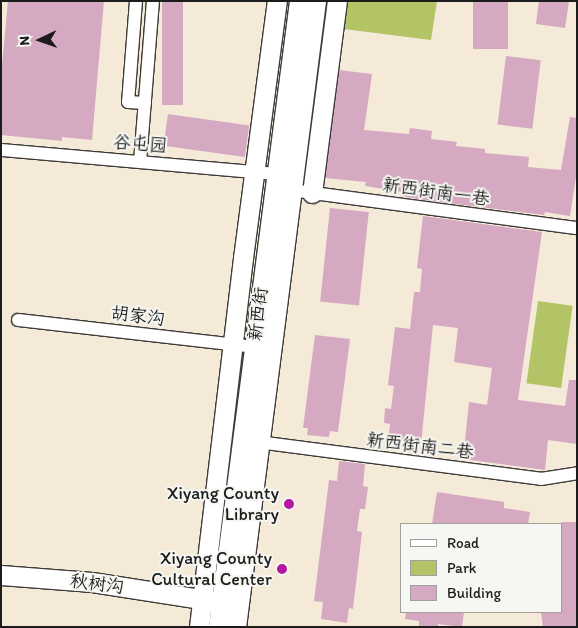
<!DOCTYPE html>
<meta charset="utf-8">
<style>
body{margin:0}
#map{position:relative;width:578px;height:628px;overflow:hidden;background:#f5e9d8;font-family:Itim,"LXGW WenKai TC",sans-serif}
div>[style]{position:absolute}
.green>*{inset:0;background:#b3c467;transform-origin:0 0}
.building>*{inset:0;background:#d5a9c2;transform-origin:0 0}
.roads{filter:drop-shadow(1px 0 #3d3b38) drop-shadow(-1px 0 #3d3b38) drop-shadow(0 1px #3d3b38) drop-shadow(0 -1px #3d3b38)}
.street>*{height:12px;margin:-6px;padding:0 6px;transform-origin:6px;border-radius:6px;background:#fff}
.secondary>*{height:19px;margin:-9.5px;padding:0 9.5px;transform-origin:9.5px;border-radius:9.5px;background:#fff}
.dots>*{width:14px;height:14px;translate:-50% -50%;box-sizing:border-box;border:2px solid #f6f6f2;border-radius:50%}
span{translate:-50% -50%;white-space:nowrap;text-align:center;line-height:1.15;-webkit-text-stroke:4px #f6f6f2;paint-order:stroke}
.street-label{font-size:18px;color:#1c1c1c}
.poi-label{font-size:18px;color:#1c1c1c}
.right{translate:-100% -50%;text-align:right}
.frame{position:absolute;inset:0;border:2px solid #1c1c1c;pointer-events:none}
.legend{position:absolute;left:400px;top:523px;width:162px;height:90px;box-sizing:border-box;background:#f6f6f2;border:1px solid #9f9f9c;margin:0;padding:6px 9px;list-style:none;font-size:15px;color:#1c1c1c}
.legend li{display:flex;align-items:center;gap:10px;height:25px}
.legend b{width:25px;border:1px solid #9f9f9c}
.north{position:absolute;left:15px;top:15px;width:50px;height:50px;-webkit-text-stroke:4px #f6f6f2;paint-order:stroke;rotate:267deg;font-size:14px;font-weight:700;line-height:20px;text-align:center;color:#1c1c1c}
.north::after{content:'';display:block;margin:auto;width:18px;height:22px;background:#1c1c1c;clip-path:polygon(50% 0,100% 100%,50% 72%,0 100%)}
</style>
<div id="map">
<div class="green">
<i style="clip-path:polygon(347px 1px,437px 1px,431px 40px,344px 29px)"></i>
<i style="left:538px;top:301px;width:35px;height:83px;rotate:8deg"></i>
</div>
<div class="building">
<i style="clip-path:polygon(8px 1px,104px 1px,92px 140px,62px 137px,62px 141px,1px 135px,1px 75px)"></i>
<i style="left:162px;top:1px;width:21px;height:104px"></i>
<i style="left:473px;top:1px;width:35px;height:48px"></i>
<i style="clip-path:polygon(539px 1px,569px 1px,565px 28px,536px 24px)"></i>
<i style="left:506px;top:56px;width:35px;height:69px;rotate:7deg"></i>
<i style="clip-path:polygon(339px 70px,372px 74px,364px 130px,409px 134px,410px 128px,432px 131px,431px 139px,457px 142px,456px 146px,485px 149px,485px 153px,529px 157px,528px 167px,561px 170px,570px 117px,577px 118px,577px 170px,570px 216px,545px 212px,544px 215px,424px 200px,402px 196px,402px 192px,365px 186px,366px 182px,325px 178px)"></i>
<i style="left:168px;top:114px;width:82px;height:32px;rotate:8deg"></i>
<i style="left:330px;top:208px;width:39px;height:94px;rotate:6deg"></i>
<i style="clip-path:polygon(423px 216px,542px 232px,518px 400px,565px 406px,569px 380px,577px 380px,577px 444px,548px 440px,545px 470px,463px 459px,469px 402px,487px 405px,492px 368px,454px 362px,458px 328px,433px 325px,421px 444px,388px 440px,390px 424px,384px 423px,385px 408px,391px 409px,394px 386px,388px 385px,395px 327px,410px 329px,414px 292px,420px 292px,422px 269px,417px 268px)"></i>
<i style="clip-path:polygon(315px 335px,350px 339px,338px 432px,330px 431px,329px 437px,307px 435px,308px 428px,303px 428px)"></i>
<i style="clip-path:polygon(339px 461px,365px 464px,363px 486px,368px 487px,365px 509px,360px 509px,357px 531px,362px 532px,353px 609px,349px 608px,347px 623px,321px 619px,323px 602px,314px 601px,329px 480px,337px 481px)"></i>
<i style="clip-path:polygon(437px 492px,504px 502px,504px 508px,530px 512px,528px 524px,432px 524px)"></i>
<i style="clip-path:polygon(562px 522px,577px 522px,577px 627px,543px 627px,541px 612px,562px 612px)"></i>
<i style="clip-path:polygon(406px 612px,464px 612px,462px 627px,438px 624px,438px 627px,419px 627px,419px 621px,405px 619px)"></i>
</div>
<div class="roads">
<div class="street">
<i style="left:136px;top:1px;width:101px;rotate:94.5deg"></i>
<i style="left:128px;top:102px;width:17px;rotate:3deg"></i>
<i style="left:1px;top:150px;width:276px;rotate:5deg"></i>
<i style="left:140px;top:162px;width:162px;rotate:-85.4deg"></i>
<i style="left:291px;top:190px;width:289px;rotate:7.6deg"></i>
<i style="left:18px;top:320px;width:238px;rotate:6.5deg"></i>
<i style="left:258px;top:442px;width:285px;rotate:7.4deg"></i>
<i style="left:541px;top:479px;width:36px;rotate:-9deg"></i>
</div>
<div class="secondary">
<i style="left:312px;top:193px;width:194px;rotate:-82.6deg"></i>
<i style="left:1px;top:575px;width:91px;rotate:4.4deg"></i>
<i style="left:92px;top:582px;width:122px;rotate:8.9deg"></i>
<i style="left:199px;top:627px;width:372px;rotate:-83.2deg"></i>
<i style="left:243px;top:258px;width:259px;rotate:-82.5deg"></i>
<i style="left:218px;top:627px;width:631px;rotate:-82.63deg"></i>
<i style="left:236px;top:627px;width:631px;rotate:-82.72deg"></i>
</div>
</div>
<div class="dots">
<i style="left:289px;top:504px;background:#b5179e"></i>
<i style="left:282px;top:569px;background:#b5179e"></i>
</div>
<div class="street-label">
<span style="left:140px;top:144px;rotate:5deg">谷屯园</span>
<span style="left:436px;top:192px;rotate:8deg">新西街南一巷</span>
<span style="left:258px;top:314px;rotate:-83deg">新西街</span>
<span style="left:138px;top:316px;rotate:7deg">胡家沟</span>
<span style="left:420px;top:446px;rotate:7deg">新西街南二巷</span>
<span style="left:97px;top:584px;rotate:7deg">秋树沟</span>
</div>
<div class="poi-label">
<span class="right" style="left:279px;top:504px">Xiyang County<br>Library</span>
<span class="right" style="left:272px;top:569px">Xiyang County<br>Cultural Center</span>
</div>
<div class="frame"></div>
<ul class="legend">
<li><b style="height:6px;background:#fff"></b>Road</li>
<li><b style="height:14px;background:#b3c467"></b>Park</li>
<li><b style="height:14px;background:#d5a9c2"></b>Building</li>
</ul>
<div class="north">N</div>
</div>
